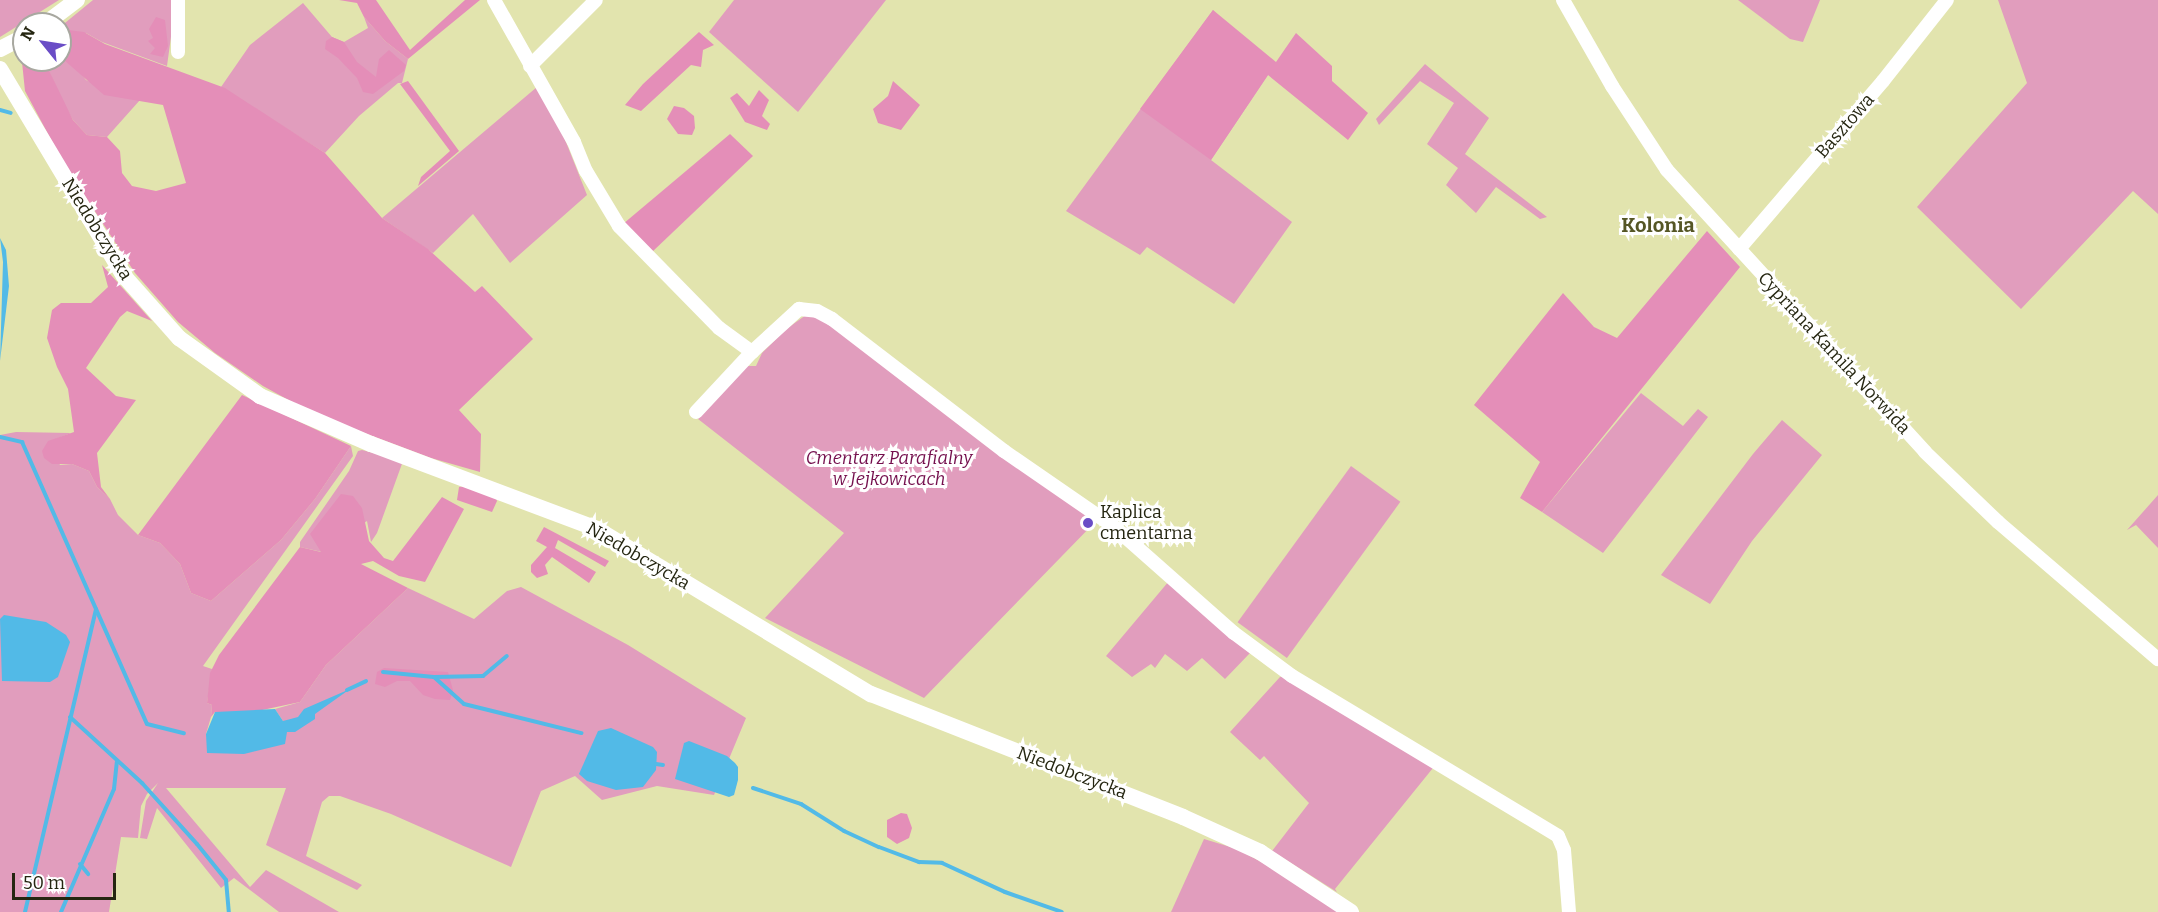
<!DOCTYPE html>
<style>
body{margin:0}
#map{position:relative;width:2158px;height:912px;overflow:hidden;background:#e2e4ae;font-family:Bitter,serif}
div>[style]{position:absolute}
.green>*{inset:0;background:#e19dbd;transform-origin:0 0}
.forest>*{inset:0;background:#e48eb8}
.water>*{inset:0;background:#52bae7}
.stream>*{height:4px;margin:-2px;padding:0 2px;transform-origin:2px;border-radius:2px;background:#52bae7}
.minor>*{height:14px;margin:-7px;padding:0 7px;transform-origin:7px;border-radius:7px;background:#fff}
.tertiary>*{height:16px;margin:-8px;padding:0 8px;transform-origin:8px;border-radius:8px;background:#fff}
.dots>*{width:16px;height:16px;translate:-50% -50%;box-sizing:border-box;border:3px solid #fff;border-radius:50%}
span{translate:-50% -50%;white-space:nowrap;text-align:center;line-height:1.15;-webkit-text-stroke:6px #fff;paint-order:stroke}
.street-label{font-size:18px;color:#252611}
.park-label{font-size:18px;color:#740f4d;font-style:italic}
.poi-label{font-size:18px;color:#252611}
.left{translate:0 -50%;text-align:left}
.neighbourhood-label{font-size:20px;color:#555625;font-weight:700}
.north{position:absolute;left:12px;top:12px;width:60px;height:60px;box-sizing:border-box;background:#fff;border:2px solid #a8a8a0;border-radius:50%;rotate:300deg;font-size:16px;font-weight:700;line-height:24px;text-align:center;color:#252611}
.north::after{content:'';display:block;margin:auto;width:21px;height:27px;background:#6a4dc6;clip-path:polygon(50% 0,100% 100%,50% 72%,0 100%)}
.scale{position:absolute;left:12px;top:873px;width:104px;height:27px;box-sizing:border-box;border:3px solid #252611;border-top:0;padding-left:8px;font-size:18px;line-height:21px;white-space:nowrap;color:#252611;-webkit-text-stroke:4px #fff;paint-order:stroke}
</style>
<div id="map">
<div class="green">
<i style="clip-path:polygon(0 0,59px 0,0 37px)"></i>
<i style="clip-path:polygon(93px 0,176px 0,167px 66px,102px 42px,86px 33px,60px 37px,60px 27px)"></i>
<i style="clip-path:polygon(734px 0,886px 0,798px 112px,709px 32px)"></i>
<i style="clip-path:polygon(1738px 0,1820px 0,1803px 42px,1790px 39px)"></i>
<i style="clip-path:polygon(1998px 0,2158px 0,2158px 214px,2133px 191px,2021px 309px,1917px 207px,2027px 83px)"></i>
<i style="clip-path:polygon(303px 3px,332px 37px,344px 42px,368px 28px,364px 17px,385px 41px,408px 59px,402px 83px,398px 83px,359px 116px,325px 153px,221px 87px,250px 45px)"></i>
<i style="clip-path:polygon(1213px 10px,1268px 75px,1211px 160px,1292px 222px,1234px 304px,1147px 247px,1140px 255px,1066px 211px)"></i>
<i style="clip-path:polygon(60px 49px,64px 60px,77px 68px,86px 80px,123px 97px,140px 100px,107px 137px,87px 135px,73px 120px,64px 104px,44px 60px,60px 60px)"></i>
<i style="clip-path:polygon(1425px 64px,1489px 118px,1465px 154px,1547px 217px,1540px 219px,1496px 187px,1476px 213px,1446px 185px,1458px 168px,1427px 144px,1454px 103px,1420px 81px,1379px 125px,1376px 119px)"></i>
<i style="clip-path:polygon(537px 87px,560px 127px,587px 195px,510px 263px,473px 214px,433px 253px,382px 218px)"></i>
<i style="clip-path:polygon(806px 315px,822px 318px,1098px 519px,924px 698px,765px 618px,844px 533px,698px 419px,747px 366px,756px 366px,762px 353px,785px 330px)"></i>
<i style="clip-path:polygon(1641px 393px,1683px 426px,1698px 409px,1708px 417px,1603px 553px,1542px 512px)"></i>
<i style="clip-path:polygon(1782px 420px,1822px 455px,1752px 541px,1710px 604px,1661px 575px,1753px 454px)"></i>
<i style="clip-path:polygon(16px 432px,71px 433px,48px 442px,60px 465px,72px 464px,89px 471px,97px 487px,110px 499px,118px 515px,138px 535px,160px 543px,180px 564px,191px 593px,211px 601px,281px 540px,315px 499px,351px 446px,353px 456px,203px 666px,212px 669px,207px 703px,212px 705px,211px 717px,206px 734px,287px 727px,275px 709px,300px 702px,326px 665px,408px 588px,474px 619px,507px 591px,521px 587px,628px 645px,746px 718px,714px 795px,657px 786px,602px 800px,575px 776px,541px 791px,511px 867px,391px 814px,340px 796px,329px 796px,322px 802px,306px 856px,362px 885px,357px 890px,266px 845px,286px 788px,166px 788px,250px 887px,266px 870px,339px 912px,279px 912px,234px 878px,221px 888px,157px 808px,147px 839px,140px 838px,146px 801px,158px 783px,147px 794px,141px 806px,138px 838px,121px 837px,109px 912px,0 912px,0 435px)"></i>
<i style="clip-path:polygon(362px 450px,403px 461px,377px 533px,371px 542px,367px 521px,322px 552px,300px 547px,300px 542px,349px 471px,358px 451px)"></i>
<i style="left:1351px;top:466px;width:61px;height:193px;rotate:36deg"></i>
<i style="clip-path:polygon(2158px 495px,2158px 548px,2136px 525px,2127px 530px)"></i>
<i style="clip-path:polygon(1169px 581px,1250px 653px,1225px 679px,1202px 658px,1187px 671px,1165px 654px,1155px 668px,1151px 664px,1132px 677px,1106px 656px)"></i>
<i style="clip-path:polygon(1284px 676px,1437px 763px,1335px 889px,1337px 892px,1272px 851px,1309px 803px,1264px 756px,1260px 760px,1230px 732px,1280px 677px)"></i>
<i style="clip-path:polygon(1204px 839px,1237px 849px,1304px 885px,1339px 912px,1171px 912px)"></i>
</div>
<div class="forest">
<i style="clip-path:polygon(339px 0,376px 0,410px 50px,465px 0,480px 0,408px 59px,385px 41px,364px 17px,357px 3px)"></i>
<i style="clip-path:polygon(1213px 10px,1276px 62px,1296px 33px,1332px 66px,1332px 81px,1368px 113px,1348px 140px,1268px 75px,1211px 160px,1140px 109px)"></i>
<i style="clip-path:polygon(156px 17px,165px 20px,168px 46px,163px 57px,150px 54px,155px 48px,148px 41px,153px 38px,149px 29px)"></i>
<i style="clip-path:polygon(68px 30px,84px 32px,105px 44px,225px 88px,325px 153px,382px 218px,428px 249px,475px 292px,482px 286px,533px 339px,459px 410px,481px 434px,480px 472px,431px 458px,314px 414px,263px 386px,215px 353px,178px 322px,135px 273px,63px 162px,25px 91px,22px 62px,44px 60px,73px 120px,87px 135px,107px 137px,120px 151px,122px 173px,132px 186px,156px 191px,186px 183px,163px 105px,104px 95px,64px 60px,60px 49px,60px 37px)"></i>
<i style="clip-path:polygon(699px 32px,714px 45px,703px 50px,701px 67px,691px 65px,641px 111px,625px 105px,643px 84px)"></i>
<i style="clip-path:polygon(332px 37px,344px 42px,357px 62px,376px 77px,379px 59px,389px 50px,406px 65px,404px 71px,373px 94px,363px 92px,357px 78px,338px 58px,325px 49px,326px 41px)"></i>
<i style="clip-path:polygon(408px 81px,459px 151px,418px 186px,421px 177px,450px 151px,400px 84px)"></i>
<i style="clip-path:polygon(893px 81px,920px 105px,901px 130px,878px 123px,873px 109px,888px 96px)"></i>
<i style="clip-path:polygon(759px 90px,769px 100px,762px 116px,770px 124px,767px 130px,745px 122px,730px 98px,737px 93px,749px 106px)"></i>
<i style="clip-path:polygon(674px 106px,684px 108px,694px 116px,695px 128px,692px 135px,678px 134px,667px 119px)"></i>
<i style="clip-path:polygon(730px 134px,753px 156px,651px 253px,623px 224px)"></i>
<i style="clip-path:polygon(1707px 231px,1740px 267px,1542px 512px,1520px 498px,1540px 462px,1474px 405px,1563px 293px,1594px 327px,1617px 338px)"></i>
<i style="clip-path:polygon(102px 265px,152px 321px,127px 311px,120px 317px,86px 368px,116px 396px,136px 400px,97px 453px,101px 487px,110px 499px,97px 487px,89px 471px,72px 464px,52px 464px,44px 458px,42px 451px,48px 441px,74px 432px,68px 389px,57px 367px,47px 338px,52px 310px,61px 303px,91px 303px,108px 287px)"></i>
<i style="clip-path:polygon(242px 395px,351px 446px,315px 499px,281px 540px,211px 601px,191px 593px,180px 564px,160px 543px,138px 535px)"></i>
<i style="clip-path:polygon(465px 486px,495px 496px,497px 501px,492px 512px,457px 500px,459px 487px)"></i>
<i style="clip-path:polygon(341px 494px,353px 496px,362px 508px,369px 541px,384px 558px,393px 561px,442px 497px,464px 509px,425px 582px,399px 576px,373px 561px,361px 564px,408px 588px,326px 665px,300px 702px,253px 712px,215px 712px,211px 717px,212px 705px,207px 703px,210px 673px,219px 655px,300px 547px,321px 552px,310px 534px)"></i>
<i style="clip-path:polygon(544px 527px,609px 561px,605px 567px,558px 540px,555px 548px,596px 572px,589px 583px,552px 557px,545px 565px,548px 574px,537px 578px,531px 572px,531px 565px,547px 547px,536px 541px)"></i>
<i style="clip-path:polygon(384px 668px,448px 672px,453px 690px,450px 700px,435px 699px,423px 695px,410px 681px,397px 681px,385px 687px,375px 684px,377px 672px)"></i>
<i style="clip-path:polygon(901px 813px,907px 814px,912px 828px,909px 838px,897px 844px,887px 837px,887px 820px)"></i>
</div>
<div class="water">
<i style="clip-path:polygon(0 238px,6px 250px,9px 286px,0 361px,3px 262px)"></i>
<i style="clip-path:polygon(4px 615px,46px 622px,66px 635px,70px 642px,58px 677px,50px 682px,2px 681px,0 619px)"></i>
<i style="clip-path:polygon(350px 689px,315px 714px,315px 719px,295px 732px,287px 732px,285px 744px,244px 754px,207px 753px,206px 734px,215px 712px,275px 709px,283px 721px,298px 717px,304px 709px)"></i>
<i style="clip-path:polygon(611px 728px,653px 747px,657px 752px,656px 770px,643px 787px,616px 790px,587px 781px,579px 774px,598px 731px)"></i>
<i style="clip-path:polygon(689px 741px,727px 756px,735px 763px,738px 767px,738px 780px,734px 795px,729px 797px,675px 779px,684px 743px)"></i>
</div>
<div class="stream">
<i style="left:0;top:110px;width:11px;rotate:15deg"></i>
<i style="left:0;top:437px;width:23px;rotate:13deg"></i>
<i style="left:22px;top:442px;width:308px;rotate:66.1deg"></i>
<i style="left:147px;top:724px;width:38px;rotate:14deg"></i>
<i style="left:383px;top:672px;width:51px;rotate:5.6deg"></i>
<i style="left:434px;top:677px;width:40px;rotate:42deg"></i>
<i style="left:464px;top:704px;width:121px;rotate:13.9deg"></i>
<i style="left:434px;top:677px;width:49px;rotate:-1.2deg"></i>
<i style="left:483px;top:676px;width:31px;rotate:-40deg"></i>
<i style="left:347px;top:690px;width:21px;rotate:-25deg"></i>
<i style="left:70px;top:717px;width:98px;rotate:42.5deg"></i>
<i style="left:142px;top:783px;width:82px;rotate:48deg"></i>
<i style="left:197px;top:844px;width:46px;rotate:51.1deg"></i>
<i style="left:226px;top:880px;width:32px;rotate:85deg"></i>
<i style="left:656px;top:764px;width:7px;rotate:8deg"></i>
<i style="left:753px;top:788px;width:51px;rotate:18.4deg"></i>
<i style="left:801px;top:804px;width:51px;rotate:32.1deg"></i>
<i style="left:844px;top:831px;width:38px;rotate:25deg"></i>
<i style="left:879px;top:847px;width:43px;rotate:20.6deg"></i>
<i style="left:919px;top:862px;width:23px;rotate:2deg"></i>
<i style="left:942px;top:863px;width:69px;rotate:24.7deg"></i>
<i style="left:1005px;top:892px;width:60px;rotate:19.3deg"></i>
<i style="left:80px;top:864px;width:13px;rotate:51deg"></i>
<i style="left:25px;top:912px;width:311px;rotate:-76.8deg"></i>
<i style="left:61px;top:912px;width:134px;rotate:-66.7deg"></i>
<i style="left:114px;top:789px;width:27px;rotate:-84deg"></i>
</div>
<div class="minor">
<i style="left:494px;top:0;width:163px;rotate:60.6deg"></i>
<i style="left:574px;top:142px;width:31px;rotate:68deg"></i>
<i style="left:586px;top:171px;width:64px;rotate:59deg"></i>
<i style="left:619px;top:226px;width:143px;rotate:45.6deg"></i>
<i style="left:719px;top:328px;width:41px;rotate:36deg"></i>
<i style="left:1563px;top:0;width:99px;rotate:60.3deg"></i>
<i style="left:1612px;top:86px;width:100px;rotate:56.8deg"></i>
<i style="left:1667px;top:170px;width:382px;rotate:47.5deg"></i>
<i style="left:1925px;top:452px;width:101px;rotate:43.8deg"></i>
<i style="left:1998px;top:522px;width:211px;rotate:40.6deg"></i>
<i style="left:178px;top:52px;width:52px;rotate:-90deg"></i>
<i style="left:530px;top:66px;width:93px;rotate:-45deg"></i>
<i style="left:1739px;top:249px;width:221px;rotate:-49.4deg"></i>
<i style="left:1883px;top:81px;width:103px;rotate:-51.7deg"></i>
<i style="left:696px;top:412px;width:82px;rotate:-47deg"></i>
<i style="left:752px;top:352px;width:64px;rotate:-42.5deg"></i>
<i style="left:799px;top:309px;width:18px;rotate:6deg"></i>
<i style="left:817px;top:311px;width:17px;rotate:28deg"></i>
<i style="left:832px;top:319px;width:217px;rotate:37.5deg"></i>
<i style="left:1004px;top:451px;width:134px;rotate:34.6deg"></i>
<i style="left:1114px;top:527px;width:160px;rotate:41.5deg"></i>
<i style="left:1234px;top:633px;width:72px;rotate:36.6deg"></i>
<i style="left:1292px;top:676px;width:310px;rotate:31deg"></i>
<i style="left:1558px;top:836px;width:15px;rotate:67deg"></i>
<i style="left:1564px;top:850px;width:62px;rotate:85.4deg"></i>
</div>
<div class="tertiary">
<i style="left:45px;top:24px;width:40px;rotate:-37deg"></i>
<i style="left:0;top:49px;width:27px;rotate:-27deg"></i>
<i style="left:0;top:69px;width:241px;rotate:59.1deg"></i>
<i style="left:124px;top:276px;width:83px;rotate:48.4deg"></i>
<i style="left:179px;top:338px;width:100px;rotate:35.6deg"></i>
<i style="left:260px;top:396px;width:121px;rotate:23.4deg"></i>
<i style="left:371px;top:444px;width:241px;rotate:20.6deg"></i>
<i style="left:597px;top:529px;width:320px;rotate:31.1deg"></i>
<i style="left:871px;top:694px;width:335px;rotate:21.5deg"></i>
<i style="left:1183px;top:817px;width:85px;rotate:24.4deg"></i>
<i style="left:1260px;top:852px;width:109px;rotate:33.4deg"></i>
</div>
<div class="dots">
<i style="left:1088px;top:523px;background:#6a4dc6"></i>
</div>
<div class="street-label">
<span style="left:1845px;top:126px;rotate:-49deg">Basztowa</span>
<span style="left:97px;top:229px;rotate:58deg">Niedobczycka</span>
<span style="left:1834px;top:353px;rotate:47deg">Cypriana Kamila Norwida</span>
<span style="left:638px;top:556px;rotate:30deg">Niedobczycka</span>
<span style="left:1072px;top:773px;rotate:21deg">Niedobczycka</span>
</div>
<div class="park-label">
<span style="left:889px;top:469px">Cmentarz Parafialny<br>w Jejkowicach</span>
</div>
<div class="poi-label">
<span class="left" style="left:1100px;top:523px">Kaplica<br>cmentarna</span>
</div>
<div class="neighbourhood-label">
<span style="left:1658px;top:225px">Kolonia</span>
</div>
<div class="north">N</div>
<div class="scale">50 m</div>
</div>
